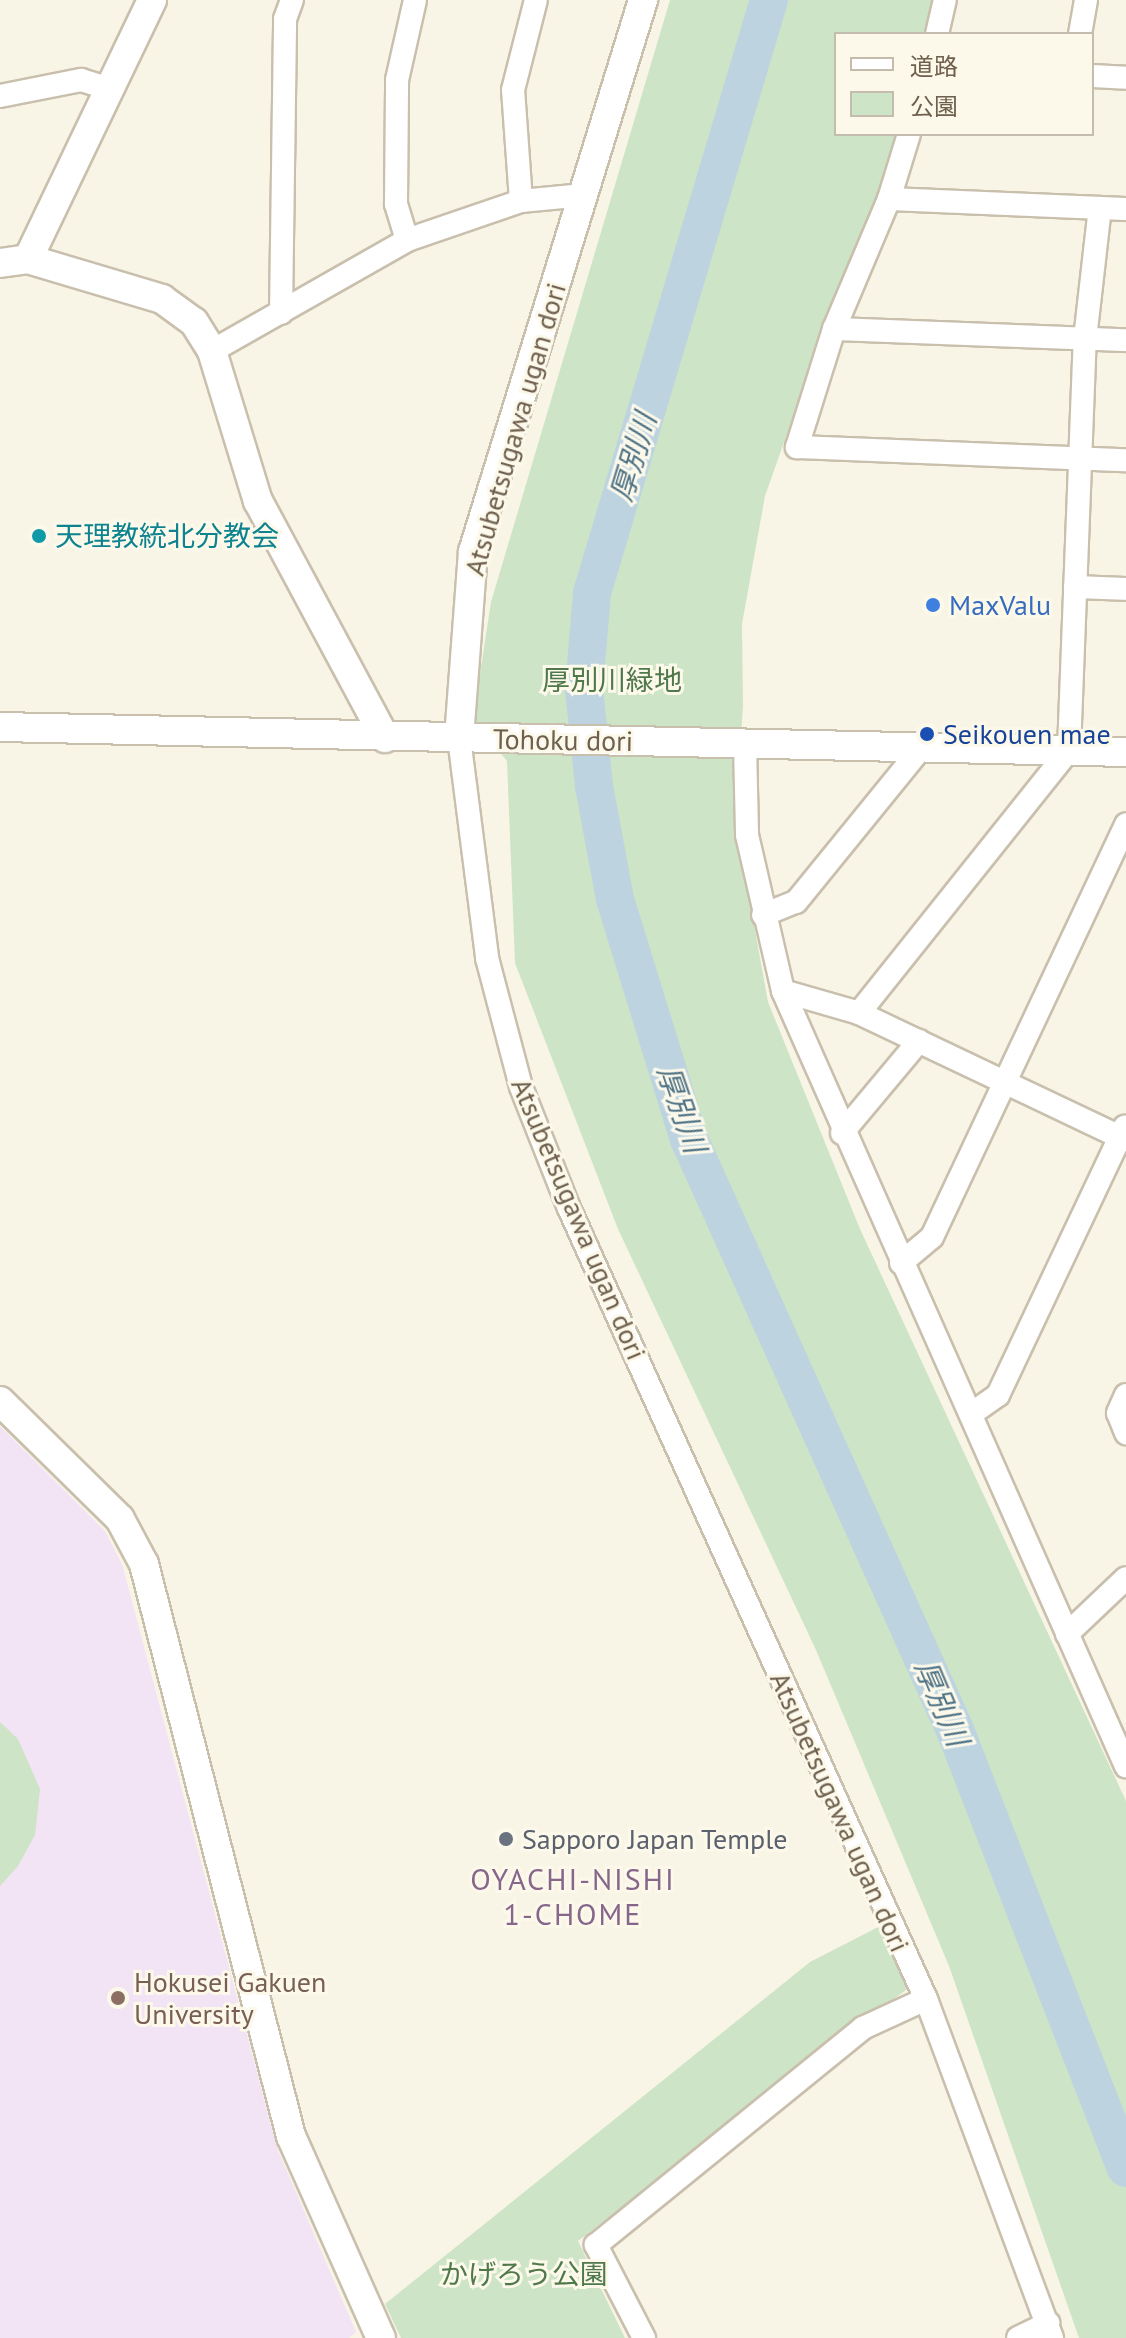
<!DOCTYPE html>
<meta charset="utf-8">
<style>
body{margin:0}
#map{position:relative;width:1126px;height:2338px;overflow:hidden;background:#f9f5e6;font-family:"PT Sans","Noto Sans JP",sans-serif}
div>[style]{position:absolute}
.education>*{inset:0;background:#f2e3f5}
.green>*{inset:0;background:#cde4c6}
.river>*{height:38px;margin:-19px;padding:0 19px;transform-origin:19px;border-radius:19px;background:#bdd4e0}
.roads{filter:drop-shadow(2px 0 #c9bfad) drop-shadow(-2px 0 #c9bfad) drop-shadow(0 2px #c9bfad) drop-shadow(0 -2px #c9bfad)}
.minor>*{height:22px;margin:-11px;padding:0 11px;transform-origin:11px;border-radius:11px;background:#fff}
.tertiary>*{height:28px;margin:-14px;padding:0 14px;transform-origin:14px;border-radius:14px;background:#fff}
.dots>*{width:22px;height:22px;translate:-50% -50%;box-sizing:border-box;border:4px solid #fcf9eb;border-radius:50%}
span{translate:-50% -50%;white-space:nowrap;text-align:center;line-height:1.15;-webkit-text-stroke:6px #fcf9eb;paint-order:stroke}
.street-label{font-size:28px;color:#6f604e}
.culture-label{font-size:28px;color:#0d838f}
.left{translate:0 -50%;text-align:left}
.shop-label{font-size:28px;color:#366cbe}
.park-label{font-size:28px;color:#50794b}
.transit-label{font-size:28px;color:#164399}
.worship-label{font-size:28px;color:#5b616d}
.education-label{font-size:28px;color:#785e54}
.water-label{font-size:30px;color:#4e7285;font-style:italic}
.neighbourhood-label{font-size:30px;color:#86668b;letter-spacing:2px}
.legend{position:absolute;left:834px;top:32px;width:260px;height:104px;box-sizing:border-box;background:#fcf9eb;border:2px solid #c4bcac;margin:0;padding:10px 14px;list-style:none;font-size:24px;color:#6f604e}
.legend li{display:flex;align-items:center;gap:16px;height:40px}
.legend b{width:40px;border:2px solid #c4bcac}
</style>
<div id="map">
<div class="education">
<i style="clip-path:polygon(0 1426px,105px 1531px,122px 1564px,277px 2148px,356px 2332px,349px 2338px,0 2338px)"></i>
</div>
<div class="green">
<i style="clip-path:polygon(670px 0,938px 0,931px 34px,836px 34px,836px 134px,902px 134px,874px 218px,806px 380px,765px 496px,742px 624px,743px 706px,735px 819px,768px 1002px,860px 1229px,1126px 1801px,1126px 2338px,1079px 2338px,949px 1966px,816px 1650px,618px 1229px,515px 963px,507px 761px,473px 720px,491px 602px)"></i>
<i style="clip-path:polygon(0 1722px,18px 1739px,40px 1789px,35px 1835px,18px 1866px,0 1886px)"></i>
<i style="clip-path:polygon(884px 1924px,911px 1986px,578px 2241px,625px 2338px,401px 2338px,385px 2304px,810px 1962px)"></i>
</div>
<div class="river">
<i style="left:769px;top:0;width:619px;rotate:106.62deg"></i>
<i style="left:592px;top:593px;width:96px;rotate:94.8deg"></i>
<i style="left:584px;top:689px;width:98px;rotate:84.1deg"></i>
<i style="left:594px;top:786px;width:115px;rotate:79.5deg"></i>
<i style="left:615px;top:899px;width:251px;rotate:72.9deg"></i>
<i style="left:689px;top:1139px;width:648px;rotate:65.77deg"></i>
<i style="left:955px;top:1730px;width:470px;rotate:68.7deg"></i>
</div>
<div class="roads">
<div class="minor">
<i style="left:937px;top:34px;width:35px;rotate:-77deg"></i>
<i style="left:1080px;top:34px;width:35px;rotate:-80deg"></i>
<i style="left:1092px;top:76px;width:34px;rotate:3deg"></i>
<i style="left:0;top:96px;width:83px;rotate:-11.2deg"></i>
<i style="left:81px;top:80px;width:30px;rotate:17deg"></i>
<i style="left:909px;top:134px;width:68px;rotate:107.1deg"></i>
<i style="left:889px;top:199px;width:141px;rotate:112.9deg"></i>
<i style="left:834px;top:329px;width:124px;rotate:107.4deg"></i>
<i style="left:797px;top:447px;width:329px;rotate:2.3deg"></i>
<i style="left:889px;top:199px;width:237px;rotate:2.4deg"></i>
<i style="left:521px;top:201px;width:111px;rotate:-94.1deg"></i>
<i style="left:513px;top:90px;width:93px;rotate:-75.7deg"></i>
<i style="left:407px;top:240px;width:38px;rotate:-107deg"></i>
<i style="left:396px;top:204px;width:124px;rotate:-89.5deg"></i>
<i style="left:397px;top:80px;width:82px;rotate:-77.3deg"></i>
<i style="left:281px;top:313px;width:294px;rotate:-89.2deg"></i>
<i style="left:285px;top:19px;width:20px;rotate:-70deg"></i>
<i style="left:834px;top:329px;width:292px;rotate:2.2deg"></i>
<i style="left:212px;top:351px;width:224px;rotate:-29.6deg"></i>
<i style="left:407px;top:240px;width:120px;rotate:-18.9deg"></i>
<i style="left:521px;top:201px;width:63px;rotate:-5.4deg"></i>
<i style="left:1075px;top:587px;width:51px;rotate:2.2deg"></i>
<i style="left:459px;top:738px;width:222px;rotate:82.7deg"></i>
<i style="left:487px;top:958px;width:133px;rotate:75.2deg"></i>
<i style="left:521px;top:1087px;width:130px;rotate:68.4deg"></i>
<i style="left:569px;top:1208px;width:868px;rotate:65.71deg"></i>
<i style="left:926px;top:1999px;width:362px;rotate:69.6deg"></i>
<i style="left:745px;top:744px;width:91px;rotate:88.7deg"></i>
<i style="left:747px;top:835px;width:160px;rotate:77deg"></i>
<i style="left:783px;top:991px;width:848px;rotate:66.13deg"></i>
<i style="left:763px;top:915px;width:35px;rotate:-22deg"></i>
<i style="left:796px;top:902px;width:198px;rotate:-50.9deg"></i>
<i style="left:783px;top:991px;width:79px;rotate:16.1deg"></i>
<i style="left:859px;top:1013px;width:296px;rotate:25.4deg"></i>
<i style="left:859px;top:1013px;width:337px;rotate:-51.4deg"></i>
<i style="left:1069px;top:750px;width:411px;rotate:-87.8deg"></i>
<i style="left:1085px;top:339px;width:132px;rotate:-83.5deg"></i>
<i style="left:842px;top:1133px;width:120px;rotate:-50.1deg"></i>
<i style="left:901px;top:1263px;width:40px;rotate:-40deg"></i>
<i style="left:932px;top:1237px;width:456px;rotate:-64.8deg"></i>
<i style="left:1126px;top:1395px;width:20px;rotate:114deg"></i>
<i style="left:1118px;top:1413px;width:22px;rotate:68deg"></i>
<i style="left:971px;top:1414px;width:33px;rotate:-35deg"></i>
<i style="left:998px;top:1395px;width:297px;rotate:-64.7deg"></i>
<i style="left:1067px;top:1634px;width:81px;rotate:-43.5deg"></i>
<i style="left:644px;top:2338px;width:105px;rotate:-117.3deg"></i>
<i style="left:596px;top:2245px;width:344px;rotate:-39.1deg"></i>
<i style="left:863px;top:2028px;width:69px;rotate:-24.7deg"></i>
<i style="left:1018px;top:2338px;width:34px;rotate:-26deg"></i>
</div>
<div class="tertiary">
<i style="left:28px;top:259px;width:287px;rotate:-64.4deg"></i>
<i style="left:0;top:263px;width:28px;rotate:-8deg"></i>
<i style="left:28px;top:259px;width:140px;rotate:16.6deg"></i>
<i style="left:162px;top:299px;width:39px;rotate:36deg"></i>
<i style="left:194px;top:322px;width:34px;rotate:58deg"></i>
<i style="left:212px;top:351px;width:157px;rotate:73deg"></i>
<i style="left:258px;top:501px;width:269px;rotate:61.8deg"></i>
<i style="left:0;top:727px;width:1126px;rotate:1.27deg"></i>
<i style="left:459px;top:738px;width:187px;rotate:-85.7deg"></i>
<i style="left:473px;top:552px;width:578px;rotate:-72.88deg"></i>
<i style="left:0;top:1401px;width:168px;rotate:44.5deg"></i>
<i style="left:120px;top:1519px;width:51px;rotate:61.9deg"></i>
<i style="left:144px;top:1564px;width:591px;rotate:75.59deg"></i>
<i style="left:291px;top:2136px;width:221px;rotate:66deg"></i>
</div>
</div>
<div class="dots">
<i style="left:39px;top:536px;background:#0f9aa8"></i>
<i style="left:933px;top:605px;background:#3f7fe0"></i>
<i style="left:927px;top:734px;background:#1a4fb4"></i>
<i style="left:506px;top:1839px;background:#6b7280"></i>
<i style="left:118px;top:1998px;background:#8d6e63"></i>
</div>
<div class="street-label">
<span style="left:515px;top:429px;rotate:-74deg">Atsubetsugawa ugan dori</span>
<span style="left:563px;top:740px;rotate:1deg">Tohoku dori</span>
<span style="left:579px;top:1219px;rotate:67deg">Atsubetsugawa ugan dori</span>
<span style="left:840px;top:1812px;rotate:66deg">Atsubetsugawa ugan dori</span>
</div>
<div class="culture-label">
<span class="left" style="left:55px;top:536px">天理教統北分教会</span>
</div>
<div class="shop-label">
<span class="left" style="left:949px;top:605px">MaxValu</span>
</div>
<div class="park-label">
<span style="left:612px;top:680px">厚別川緑地</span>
<span style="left:524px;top:2274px">かげろう公園</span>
</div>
<div class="transit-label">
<span class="left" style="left:943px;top:734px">Seikouen mae</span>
</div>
<div class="worship-label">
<span class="left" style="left:522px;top:1839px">Sapporo Japan Temple</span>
</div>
<div class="education-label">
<span class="left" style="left:134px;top:1998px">Hokusei Gakuen<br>University</span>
</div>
<div class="water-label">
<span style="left:633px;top:457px;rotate:-73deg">厚別川</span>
<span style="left:682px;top:1109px;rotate:71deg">厚別川</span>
<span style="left:942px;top:1703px;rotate:67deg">厚別川</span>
</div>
<div class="neighbourhood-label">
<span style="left:573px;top:1896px">OYACHI-NISHI<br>1-CHOME</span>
</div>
<ul class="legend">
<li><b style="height:10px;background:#fff"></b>道路</li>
<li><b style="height:22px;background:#cde4c6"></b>公園</li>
</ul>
</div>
